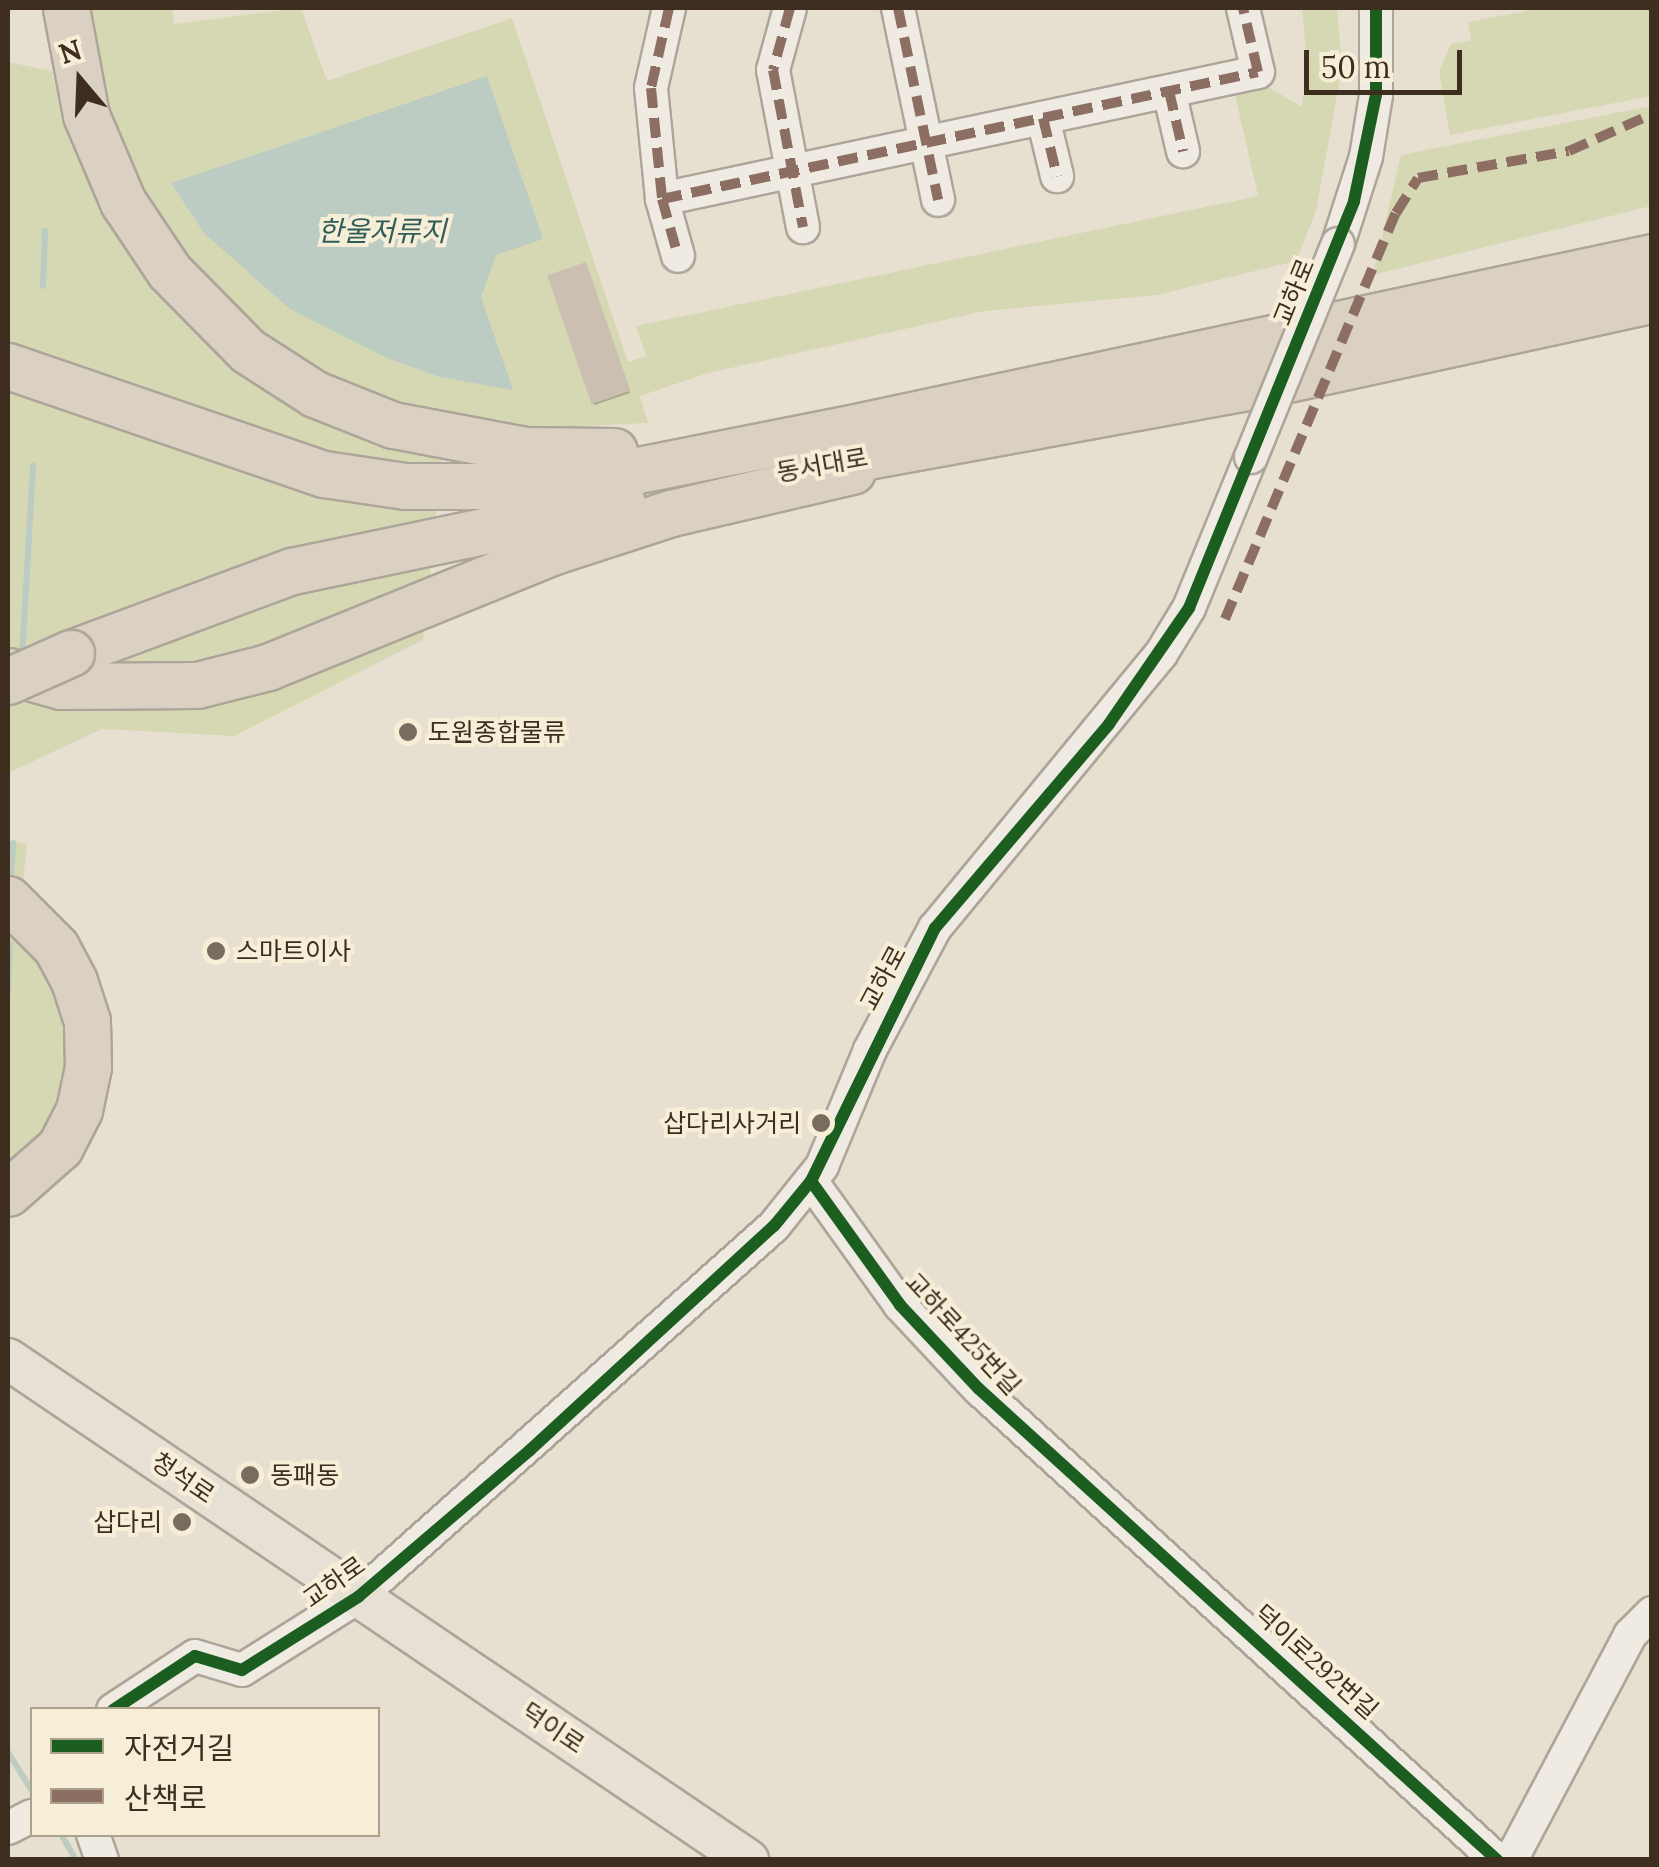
<!DOCTYPE html>
<meta charset="utf-8">
<style>
body{margin:0}
#map{position:relative;width:1659px;height:1867px;overflow:hidden;background:#e7e0d1;font-family:Lora,"Noto Sans KR",serif}
div>[style]{position:absolute}
.green>*{inset:0;background:#d6d7b3}
.water>*{inset:0;background:#bcccc2}
.shadow>*{inset:0;background:#0003}
.stream>*{height:6px;margin:-3px;padding:0 3px;transform-origin:3px;border-radius:3px;background:#bcccc2}
.building>*{inset:0;background:#cbbfb2;transform-origin:0 0}
.roads{filter:drop-shadow(2px 0 #ada599) drop-shadow(-2px 0 #ada599) drop-shadow(0 2px #ada599) drop-shadow(0 -2px #ada599)}
.minor>*{height:32px;margin:-16px;padding:0 16px;transform-origin:16px;border-radius:16px;background:#efebe3}
.major>*{height:40px;margin:-20px;padding:0 20px;transform-origin:20px;border-radius:20px;background:#e6e1d4}
.highway>*{height:45px;margin:-22.5px;padding:0 22.5px;transform-origin:22.5px;border-radius:22.5px;background:#dad1c2}
.bridges{filter:drop-shadow(2px 0 #ada599) drop-shadow(-2px 0 #ada599) drop-shadow(0 2px #ada599) drop-shadow(0 -2px #ada599)}
.minor-bridge>*{height:32px;margin:-16px;padding:0 16px;transform-origin:16px;border-radius:16px;background:#efebe3}
.highway-bridge>*{height:45px;margin:-22.5px;padding:0 22.5px;transform-origin:22.5px;border-radius:22.5px;background:#dad1c2}
.quiet>*{height:10px;margin-top:-5px;transform-origin:0;background:repeating-linear-gradient(90deg,#8d6e63 0 20px,transparent 0 30px)}
.cycleway>*{height:12px;margin:-6px;padding:0 6px;transform-origin:6px;border-radius:6px;background:#1b5e20}
.dots>*{width:28px;height:28px;translate:-50% -50%;box-sizing:border-box;border:5px solid #f7eed8;border-radius:50%}
span{translate:-50% -50%;white-space:nowrap;text-align:center;line-height:1.15;-webkit-text-stroke:8px #f7eed8;paint-order:stroke}
.street-label{font-size:25px;color:#3d2e20}
.poi-label{font-size:25px;color:#3d2e20}
.left{translate:0 -50%;text-align:left}
.right{translate:-100% -50%;text-align:right}
.water-label{font-size:28px;color:#2f5d5a;font-style:italic}
.frame{position:absolute;inset:0;border:10px solid #3d2e20;pointer-events:none}
.legend{position:absolute;left:30px;top:1707px;width:350px;height:130px;box-sizing:border-box;background:#f7eed8;border:2px solid #ada18e;margin:0;padding:12px 18px;list-style:none;font-size:30px;color:#3d2e20}
.legend li{display:flex;align-items:center;gap:20px;height:50px}
.legend b{width:50px;border:2px solid #ada18e}
.north{position:absolute;left:30px;top:30px;width:100px;height:100px;-webkit-text-stroke:8px #f7eed8;paint-order:stroke;rotate:341deg;font-size:28px;font-weight:700;line-height:40px;text-align:center;color:#3d2e20}
.north::after{content:'';display:block;margin:auto;width:35px;height:45px;background:#3d2e20;clip-path:polygon(50% 0,100% 100%,50% 72%,0 100%)}
.scale{position:absolute;left:1304px;top:50px;width:158px;height:45px;box-sizing:border-box;border:5px solid #3d2e20;border-top:0;padding-left:12px;font-size:30px;line-height:35px;white-space:nowrap;color:#3d2e20;-webkit-text-stroke:8px #f7eed8;paint-order:stroke}
</style>
<div id="map">
<div class="green">
<i style="clip-path:polygon(82px 8px,172px 8px,174px 24px,301px 8px,327px 81px,512px 18px,628px 362px,646px 356px,636px 326px,1258px 196px,1233px 86px,1258px 81px,1302px 107px,1307px 64px,1302px 8px,1337px 8px,1342px 68px,1316px 211px,1296px 261px,1157px 295px,985px 311px,708px 373px,640px 396px,648px 423px,508px 429px,388px 404px,334px 380px,280px 351px,195px 278px,114px 154px)"></i>
<i style="clip-path:polygon(1543px 8px,1651px 8px,1651px 96px,1450px 135px,1439px 71px,1451px 44px,1471px 40px,1468px 22px)"></i>
<i style="clip-path:polygon(8px 62px,52px 71px,62px 118px,92px 190px,126px 248px,177px 310px,376px 441px,442px 458px,423px 640px,234px 736px,102px 729px,8px 773px)"></i>
<i style="clip-path:polygon(1651px 106px,1651px 206px,1373px 275px,1401px 155px)"></i>
<i style="clip-path:polygon(8px 840px,27px 844px,18px 928px,40px 954px,72px 1026px,65px 1104px,8px 1180px)"></i>
</div>
<div class="water">
<i style="clip-path:polygon(487px 76px,543px 239px,496px 255px,481px 297px,513px 390px,440px 377px,387px 358px,290px 309px,204px 233px,171px 183px)"></i>
</div>
<div class="shadow">
<i style="clip-path:polygon(586px 265px,630px 393px,595px 405px,593px 403px)"></i>
</div>
<div class="stream">
<i style="left:43px;top:286px;width:55px;rotate:-87.9deg"></i>
<i style="left:22px;top:658px;width:193px;rotate:-86.7deg"></i>
<i style="left:11px;top:874px;width:31px;rotate:-86deg"></i>
<i style="left:8px;top:995px;width:50px;rotate:-87.7deg"></i>
<i style="left:8px;top:1752px;width:46px;rotate:58.4deg"></i>
<i style="left:61px;top:1834px;width:30px;rotate:60deg"></i>
</div>
<div class="building">
<i style="left:586px;top:262px;width:136px;height:41px;rotate:71deg"></i>
</div>
<div class="roads">
<div class="minor">
<i style="left:669px;top:8px;width:82px;rotate:102.7deg"></i>
<i style="left:651px;top:88px;width:112px;rotate:84.3deg"></i>
<i style="left:662px;top:199px;width:609px;rotate:-12.03deg"></i>
<i style="left:1258px;top:72px;width:66px;rotate:-103.2deg"></i>
<i style="left:790px;top:8px;width:64px;rotate:105.3deg"></i>
<i style="left:773px;top:70px;width:160px;rotate:79.2deg"></i>
<i style="left:898px;top:8px;width:196px;rotate:78.2deg"></i>
<i style="left:1169px;top:91px;width:62px;rotate:76.9deg"></i>
<i style="left:1043px;top:118px;width:60px;rotate:76.4deg"></i>
<i style="left:662px;top:199px;width:59px;rotate:74.3deg"></i>
<i style="left:1338px;top:244px;width:91px;rotate:-72.2deg"></i>
<i style="left:1366px;top:157px;width:63px;rotate:-80.8deg"></i>
<i style="left:1376px;top:95px;width:87px;rotate:-90deg"></i>
<i style="left:811px;top:1181px;width:153px;rotate:54.3deg"></i>
<i style="left:900px;top:1305px;width:114px;rotate:46.8deg"></i>
<i style="left:978px;top:1388px;width:702px;rotate:42.28deg"></i>
<i style="left:113px;top:1710px;width:98px;rotate:-33.4deg"></i>
<i style="left:195px;top:1656px;width:49px;rotate:16.6deg"></i>
<i style="left:242px;top:1670px;width:137px;rotate:-32.2deg"></i>
<i style="left:358px;top:1597px;width:557px;rotate:-41.73deg"></i>
<i style="left:774px;top:1226px;width:77px;rotate:-51.3deg"></i>
<i style="left:822px;top:1166px;width:126px;rotate:-67.5deg"></i>
<i style="left:870px;top:1050px;width:138px;rotate:-62deg"></i>
<i style="left:935px;top:928px;width:355px;rotate:-50.5deg"></i>
<i style="left:1161px;top:654px;width:54px;rotate:-58.7deg"></i>
<i style="left:1189px;top:608px;width:163px;rotate:-67.7deg"></i>
<i style="left:8px;top:1828px;width:27px;rotate:-27deg"></i>
<i style="left:93px;top:1834px;width:28px;rotate:71deg"></i>
<i style="left:1511px;top:1860px;width:255px;rotate:-62.1deg"></i>
<i style="left:1630px;top:1635px;width:31px;rotate:-45deg"></i>
</div>
<div class="major">
<i style="left:8px;top:1359px;width:894px;rotate:34.1deg"></i>
</div>
<div class="highway">
<i style="left:66px;top:8px;width:109px;rotate:79.4deg"></i>
<i style="left:86px;top:115px;width:95px;rotate:67deg"></i>
<i style="left:123px;top:202px;width:83px;rotate:56.3deg"></i>
<i style="left:169px;top:271px;width:112px;rotate:45.4deg"></i>
<i style="left:248px;top:351px;width:80px;rotate:32.7deg"></i>
<i style="left:315px;top:394px;width:84px;rotate:21.7deg"></i>
<i style="left:393px;top:425px;width:134px;rotate:10.7deg"></i>
<i style="left:525px;top:450px;width:89px;rotate:0.6deg"></i>
<i style="left:8px;top:366px;width:334px;rotate:18.9deg"></i>
<i style="left:324px;top:474px;width:82px;rotate:8.4deg"></i>
<i style="left:405px;top:486px;width:117px"></i>
<i style="left:522px;top:486px;width:76px;rotate:-6deg"></i>
<i style="left:598px;top:478px;width:272px;rotate:-11.2deg"></i>
<i style="left:865px;top:425px;width:805px;rotate:-12.05deg"></i>
<i style="left:818px;top:465px;width:469px;rotate:-10.3deg"></i>
<i style="left:1279px;top:381px;width:382px;rotate:-12.3deg"></i>
<i style="left:71px;top:653px;width:236px;rotate:-20.4deg"></i>
<i style="left:292px;top:571px;width:337px;rotate:-11.8deg"></i>
<i style="left:8px;top:671px;width:55px;rotate:15.8deg"></i>
<i style="left:61px;top:686px;width:136px;rotate:-0.4deg"></i>
<i style="left:197px;top:685px;width:73px;rotate:-14.2deg"></i>
<i style="left:268px;top:667px;width:309px;rotate:-22.1deg"></i>
<i style="left:554px;top:551px;width:123px;rotate:-18deg"></i>
<i style="left:671px;top:513px;width:186px;rotate:-13.1deg"></i>
<i style="left:8px;top:899px;width:68px;rotate:45deg"></i>
<i style="left:56px;top:947px;width:38px;rotate:62deg"></i>
<i style="left:74px;top:981px;width:42px;rotate:72deg"></i>
<i style="left:87px;top:1021px;width:46px;rotate:88.8deg"></i>
<i style="left:88px;top:1067px;width:44px;rotate:101.8deg"></i>
<i style="left:79px;top:1110px;width:42px;rotate:117.2deg"></i>
<i style="left:60px;top:1147px;width:69px;rotate:138.5deg"></i>
</div>
</div>
<div class="bridges">
<div class="minor-bridge">
<i style="left:1251px;top:457px;width:230px;rotate:-67.8deg"></i>
</div>
<div class="highway-bridge">
<i style="left:8px;top:681px;width:69px;rotate:-24deg"></i>
</div>
</div>
<div class="quiet">
<i style="left:669px;top:8px;width:82px;rotate:102.7deg"></i>
<i style="left:651px;top:88px;width:112px;rotate:84.3deg"></i>
<i style="left:662px;top:199px;width:609px;rotate:-12.03deg"></i>
<i style="left:1258px;top:72px;width:66px;rotate:-103.2deg"></i>
<i style="left:790px;top:8px;width:64px;rotate:105.3deg"></i>
<i style="left:773px;top:70px;width:160px;rotate:79.2deg"></i>
<i style="left:898px;top:8px;width:196px;rotate:78.2deg"></i>
<i style="left:1169px;top:91px;width:62px;rotate:76.9deg"></i>
<i style="left:1043px;top:118px;width:60px;rotate:76.4deg"></i>
<i style="left:662px;top:199px;width:59px;rotate:74.3deg"></i>
<i style="left:1225px;top:619px;width:441px;rotate:-67.2deg"></i>
<i style="left:1396px;top:213px;width:41px;rotate:-57.8deg"></i>
<i style="left:1418px;top:178px;width:153px;rotate:-10.1deg"></i>
<i style="left:1569px;top:151px;width:91px;rotate:-24deg"></i>
</div>
<div class="cycleway">
<i style="left:811px;top:1181px;width:153px;rotate:54.3deg"></i>
<i style="left:900px;top:1305px;width:114px;rotate:46.8deg"></i>
<i style="left:978px;top:1388px;width:702px;rotate:42.28deg"></i>
<i style="left:113px;top:1710px;width:98px;rotate:-33.4deg"></i>
<i style="left:195px;top:1656px;width:49px;rotate:16.6deg"></i>
<i style="left:242px;top:1670px;width:137px;rotate:-32.2deg"></i>
<i style="left:358px;top:1597px;width:226px;rotate:-40.5deg"></i>
<i style="left:530px;top:1450px;width:331px;rotate:-42.6deg"></i>
<i style="left:774px;top:1226px;width:58px;rotate:-50.6deg"></i>
<i style="left:811px;top:1181px;width:282px;rotate:-63.9deg"></i>
<i style="left:935px;top:928px;width:268px;rotate:-49.5deg"></i>
<i style="left:1109px;top:724px;width:141px;rotate:-55.4deg"></i>
<i style="left:1189px;top:608px;width:439px;rotate:-67.9deg"></i>
<i style="left:1354px;top:201px;width:108px;rotate:-78.3deg"></i>
<i style="left:1376px;top:95px;width:87px;rotate:-90deg"></i>
</div>
<div class="dots">
<i style="left:408px;top:732px;background:#786c5e"></i>
<i style="left:216px;top:951px;background:#786c5e"></i>
<i style="left:821px;top:1123px;background:#786c5e"></i>
<i style="left:250px;top:1475px;background:#786c5e"></i>
<i style="left:182px;top:1522px;background:#786c5e"></i>
</div>
<div class="street-label">
<span style="left:1294px;top:292px;rotate:-68deg">교하로</span>
<span style="left:822px;top:465px;rotate:-10deg">동서대로</span>
<span style="left:883px;top:978px;rotate:-62deg">교하로</span>
<span style="left:963px;top:1334px;rotate:47deg">교하로425번길</span>
<span style="left:183px;top:1478px;rotate:34deg">청석로</span>
<span style="left:334px;top:1582px;rotate:-35deg">교하로</span>
<span style="left:1316px;top:1662px;rotate:42deg">덕이로292번길</span>
<span style="left:553px;top:1728px;rotate:34deg">덕이로</span>
</div>
<div class="poi-label">
<span class="left" style="left:428px;top:732px">도원종합물류</span>
<span class="left" style="left:236px;top:951px">스마트이사</span>
<span class="right" style="left:801px;top:1123px">삽다리사거리</span>
<span class="left" style="left:270px;top:1475px">동패동</span>
<span class="right" style="left:162px;top:1522px">삽다리</span>
</div>
<div class="water-label">
<span style="left:382px;top:231px">한울저류지</span>
</div>
<div class="frame"></div>
<ul class="legend">
<li><b style="height:12px;background:#1b5e20"></b>자전거길</li>
<li><b style="height:12px;background:#8d6e63"></b>산책로</li>
</ul>
<div class="north">N</div>
<div class="scale">50 m</div>
</div>
